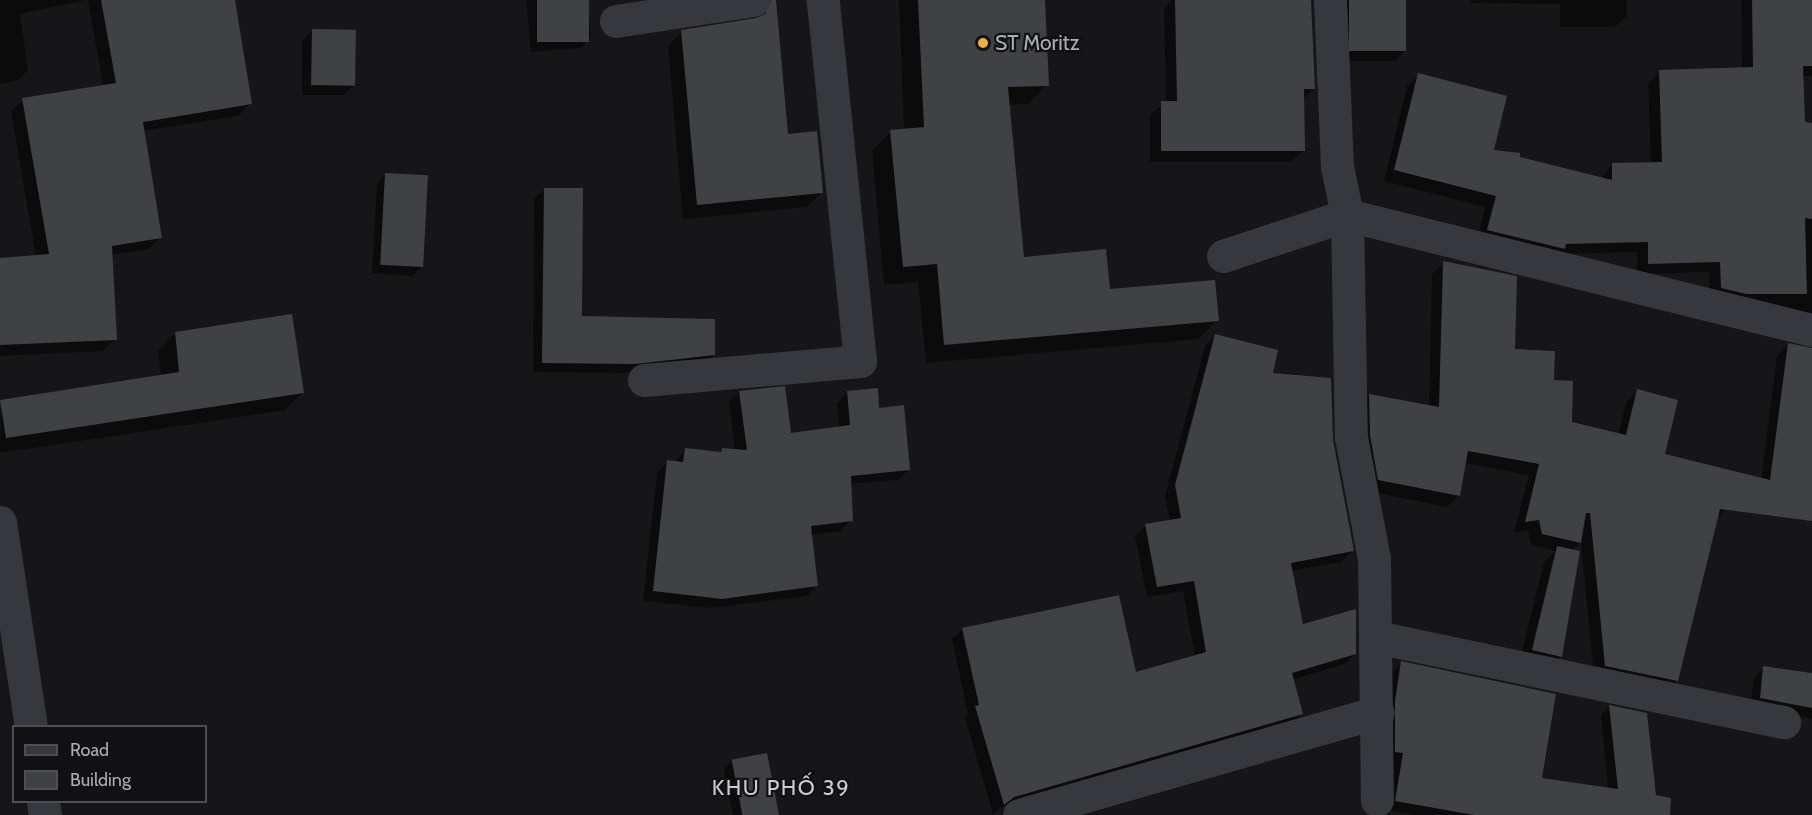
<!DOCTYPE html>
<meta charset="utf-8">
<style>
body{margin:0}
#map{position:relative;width:1812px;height:815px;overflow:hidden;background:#161618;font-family:Cabin,sans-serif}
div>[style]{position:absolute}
.shadow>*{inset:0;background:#0007}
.building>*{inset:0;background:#404145;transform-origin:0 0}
.minor>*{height:33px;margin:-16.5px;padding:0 16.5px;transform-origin:16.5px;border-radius:16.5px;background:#37383d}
.dots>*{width:16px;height:16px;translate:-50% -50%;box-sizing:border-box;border:3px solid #111113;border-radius:50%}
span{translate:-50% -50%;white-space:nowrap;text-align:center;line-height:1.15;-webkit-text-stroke:4.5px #111113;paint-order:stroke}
.poi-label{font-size:21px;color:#a8adb8}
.left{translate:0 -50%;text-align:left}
.neighbourhood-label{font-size:22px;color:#c9ccd4;letter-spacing:1.5px}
.legend{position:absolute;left:12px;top:725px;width:195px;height:78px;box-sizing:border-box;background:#111113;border:2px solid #4d4f55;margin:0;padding:8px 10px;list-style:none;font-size:18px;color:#a8adb8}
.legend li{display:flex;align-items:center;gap:12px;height:30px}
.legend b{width:30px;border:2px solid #4d4f55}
</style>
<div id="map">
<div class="shadow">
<i style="clip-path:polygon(0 0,86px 0,20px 14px,28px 70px,17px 81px,0 84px)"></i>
<i style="clip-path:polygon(88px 0,233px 0,250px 104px,238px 116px,143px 131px,161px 237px,149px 249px,111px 255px,115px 339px,103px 351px,0 356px,0 259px,36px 257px,11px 111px,23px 100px,103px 86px)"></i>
<i style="clip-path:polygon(526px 0,587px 0,591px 37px,581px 48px,531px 52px)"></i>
<i style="clip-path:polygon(748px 0,775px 0,787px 135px,821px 193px,807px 207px,683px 219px,668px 46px,682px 31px,757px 20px,758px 11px)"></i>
<i style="clip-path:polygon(899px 0,1043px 0,1047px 85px,1028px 104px,1008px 105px,1022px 258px,1109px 291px,1217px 320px,1198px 339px,926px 363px,918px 282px,884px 285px,872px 151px,891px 132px,904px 131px)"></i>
<i style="clip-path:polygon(1172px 0,1311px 0,1313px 89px,1303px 99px,1303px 151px,1291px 162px,1150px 162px,1150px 114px,1166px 102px,1164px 8px)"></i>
<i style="clip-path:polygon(1347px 0,1405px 0,1405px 51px,1395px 61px,1341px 61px,1339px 9px)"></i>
<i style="clip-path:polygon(1471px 0,1627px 0,1627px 16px,1615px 27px,1560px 27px,1560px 4px,1471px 3px)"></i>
<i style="clip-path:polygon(1741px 0,1812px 0,1812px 76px,1802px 76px,1803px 124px,1812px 125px,1812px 327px,1710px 299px,1709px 272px,1637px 274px,1637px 252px,1557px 254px,1477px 241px,1485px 207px,1384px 181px,1407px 86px,1419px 75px,1492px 152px,1601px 179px,1612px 165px,1651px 164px,1648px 83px,1660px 72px,1742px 69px)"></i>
<i style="clip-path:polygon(313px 30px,355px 85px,344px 95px,302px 95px,302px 41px)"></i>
<i style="clip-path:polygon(386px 174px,422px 267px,413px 276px,372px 273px,377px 183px)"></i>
<i style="clip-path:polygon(544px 190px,581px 318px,714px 354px,704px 364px,624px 373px,533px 372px,534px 199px)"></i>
<i style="clip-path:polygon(1444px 263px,1513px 351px,1553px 381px,1570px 423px,1618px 435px,1626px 403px,1637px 391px,1663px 456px,1726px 509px,1716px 519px,1677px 680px,1665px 692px,1594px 677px,1581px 542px,1571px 551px,1561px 656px,1547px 669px,1519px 664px,1544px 562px,1555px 551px,1531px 545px,1528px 530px,1514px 533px,1529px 475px,1465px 463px,1459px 495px,1447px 507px,1367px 491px,1358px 407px,1369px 395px,1429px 406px,1432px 274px)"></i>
<i style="clip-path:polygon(176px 333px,303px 392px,285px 410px,0 453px,1px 401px,161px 376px,158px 351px)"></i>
<i style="clip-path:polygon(1215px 335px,1271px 374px,1331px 440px,1352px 551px,1341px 562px,1291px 571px,1302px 626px,1355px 654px,1344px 664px,1292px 680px,1302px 713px,1291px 724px,1002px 807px,993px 814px,965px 718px,968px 714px,952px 639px,963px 629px,1135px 674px,1195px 657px,1183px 591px,1147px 597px,1135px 536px,1146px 526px,1170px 521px,1165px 496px,1205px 346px)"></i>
<i style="clip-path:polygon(1788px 345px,1812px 349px,1812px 518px,1757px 511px,1777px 356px)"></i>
<i style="clip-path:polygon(739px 392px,790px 435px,839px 428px,837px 403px,847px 393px,878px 409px,909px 469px,898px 480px,850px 484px,851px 520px,841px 531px,810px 535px,817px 586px,807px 596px,711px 608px,643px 601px,657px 472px,668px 462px,675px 462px,685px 450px,719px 453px,723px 449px,735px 450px,729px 402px)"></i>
<i style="clip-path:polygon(1402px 663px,1540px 779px,1608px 789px,1601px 715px,1610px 706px,1656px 815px,1415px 815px,1387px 810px,1394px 762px,1386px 761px,1386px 712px,1392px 672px)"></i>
<i style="clip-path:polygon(1764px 668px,1812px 674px,1812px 719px,1750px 708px,1754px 678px)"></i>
<i style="clip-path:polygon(733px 761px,777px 815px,733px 815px,724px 769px)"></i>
</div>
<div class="building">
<i style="clip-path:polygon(101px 0,235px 0,252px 104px,143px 122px,162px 238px,112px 246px,117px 340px,0 345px,0 258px,49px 254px,22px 98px,116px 83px)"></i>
<i style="left:537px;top:0;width:52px;height:42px"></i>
<i style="clip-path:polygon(771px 0,776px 0,788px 134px,817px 131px,823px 193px,697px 205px,681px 30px,756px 18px,765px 14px)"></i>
<i style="clip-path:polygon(918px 0,1045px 0,1049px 86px,1008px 87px,1024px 257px,1106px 249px,1110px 289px,1215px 280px,1219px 321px,944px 345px,937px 264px,903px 267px,890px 130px,924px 127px)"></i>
<i style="clip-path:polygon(1175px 0,1311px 0,1315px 89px,1304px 89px,1305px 151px,1161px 151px,1161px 101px,1177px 101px)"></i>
<i style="left:1349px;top:0;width:57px;height:51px"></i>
<i style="clip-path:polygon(1752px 0,1812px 0,1812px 66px,1803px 66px,1805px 122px,1812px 123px,1812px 219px,1805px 218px,1807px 294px,1746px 294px,1721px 288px,1720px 262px,1648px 264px,1648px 242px,1566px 244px,1565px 249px,1487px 230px,1496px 196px,1394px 170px,1418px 73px,1507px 96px,1494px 150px,1520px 153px,1520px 157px,1612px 180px,1612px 163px,1662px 162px,1659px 70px,1753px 67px)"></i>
<i style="left:312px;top:29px;width:44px;height:56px;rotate:1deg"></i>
<i style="left:385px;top:173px;width:43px;height:92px;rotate:3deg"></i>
<i style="clip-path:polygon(544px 188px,583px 188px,582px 316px,715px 319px,715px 355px,635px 364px,542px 363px)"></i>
<i style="clip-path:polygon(1443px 261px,1517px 276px,1515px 349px,1555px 351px,1554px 380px,1573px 381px,1572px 422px,1626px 435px,1637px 389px,1678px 400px,1665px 454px,1770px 480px,1788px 343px,1812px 348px,1812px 521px,1720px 509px,1678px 681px,1605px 666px,1590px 513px,1586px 513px,1581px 543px,1542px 534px,1539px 520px,1525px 522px,1539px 464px,1468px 451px,1460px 496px,1378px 480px,1370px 435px,1369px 394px,1439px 407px)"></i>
<i style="clip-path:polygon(292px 314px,304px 393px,6px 438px,0 400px,179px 372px,175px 332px)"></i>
<i style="clip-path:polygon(1215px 334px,1278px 350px,1273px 373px,1331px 378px,1333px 440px,1354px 551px,1291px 563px,1303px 624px,1356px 609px,1356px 654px,1292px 673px,1303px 714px,1014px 797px,1004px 805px,975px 706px,979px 705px,962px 628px,1119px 595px,1136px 672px,1206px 652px,1194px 581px,1157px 587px,1145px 524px,1181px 518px,1175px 485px)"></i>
<i style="clip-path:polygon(785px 386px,791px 433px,850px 425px,847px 391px,878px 388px,879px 408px,904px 405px,910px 470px,851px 476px,853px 521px,811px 526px,818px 586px,722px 599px,653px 591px,667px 460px,683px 462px,685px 448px,721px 452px,722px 448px,747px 450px,739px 391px)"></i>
<i style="clip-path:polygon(1557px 546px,1580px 551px,1562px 657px,1532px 650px)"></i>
<i style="clip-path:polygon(1401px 661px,1556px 694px,1542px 778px,1618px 789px,1609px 705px,1647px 713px,1656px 795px,1671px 798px,1670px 815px,1474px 815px,1395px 801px,1403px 753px,1395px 752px,1395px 701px)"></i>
<i style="clip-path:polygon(1763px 666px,1812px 673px,1812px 708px,1760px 698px)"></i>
<i style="left:767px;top:753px;width:63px;height:36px;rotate:79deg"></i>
</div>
<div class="minor">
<i style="left:1330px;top:0;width:166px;rotate:87.6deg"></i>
<i style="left:1337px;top:166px;width:50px;rotate:78.5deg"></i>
<i style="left:1347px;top:215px;width:222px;rotate:89deg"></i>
<i style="left:1351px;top:437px;width:124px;rotate:79.3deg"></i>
<i style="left:1374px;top:559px;width:241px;rotate:89.3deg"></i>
<i style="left:616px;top:21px;width:139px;rotate:-8.7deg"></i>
<i style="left:1223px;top:256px;width:131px;rotate:-18.3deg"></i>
<i style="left:1347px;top:215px;width:479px;rotate:13.9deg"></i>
<i style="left:644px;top:380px;width:217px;rotate:-5deg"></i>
<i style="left:860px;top:361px;width:363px;rotate:-95.9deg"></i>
<i style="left:0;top:522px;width:206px;rotate:81.4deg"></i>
<i style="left:1376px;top:637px;width:417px;rotate:11.8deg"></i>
<i style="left:43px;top:802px;width:13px;rotate:81deg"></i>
<i style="left:1019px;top:815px;width:373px;rotate:-16deg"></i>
</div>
<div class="dots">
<i style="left:983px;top:43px;background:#f2b134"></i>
</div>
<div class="poi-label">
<span class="left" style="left:995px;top:43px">ST Moritz</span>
</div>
<div class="neighbourhood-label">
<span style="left:781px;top:788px">KHU PHỐ 39</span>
</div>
<ul class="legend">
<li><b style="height:8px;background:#37383d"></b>Road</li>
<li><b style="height:16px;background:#404145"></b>Building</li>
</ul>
</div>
